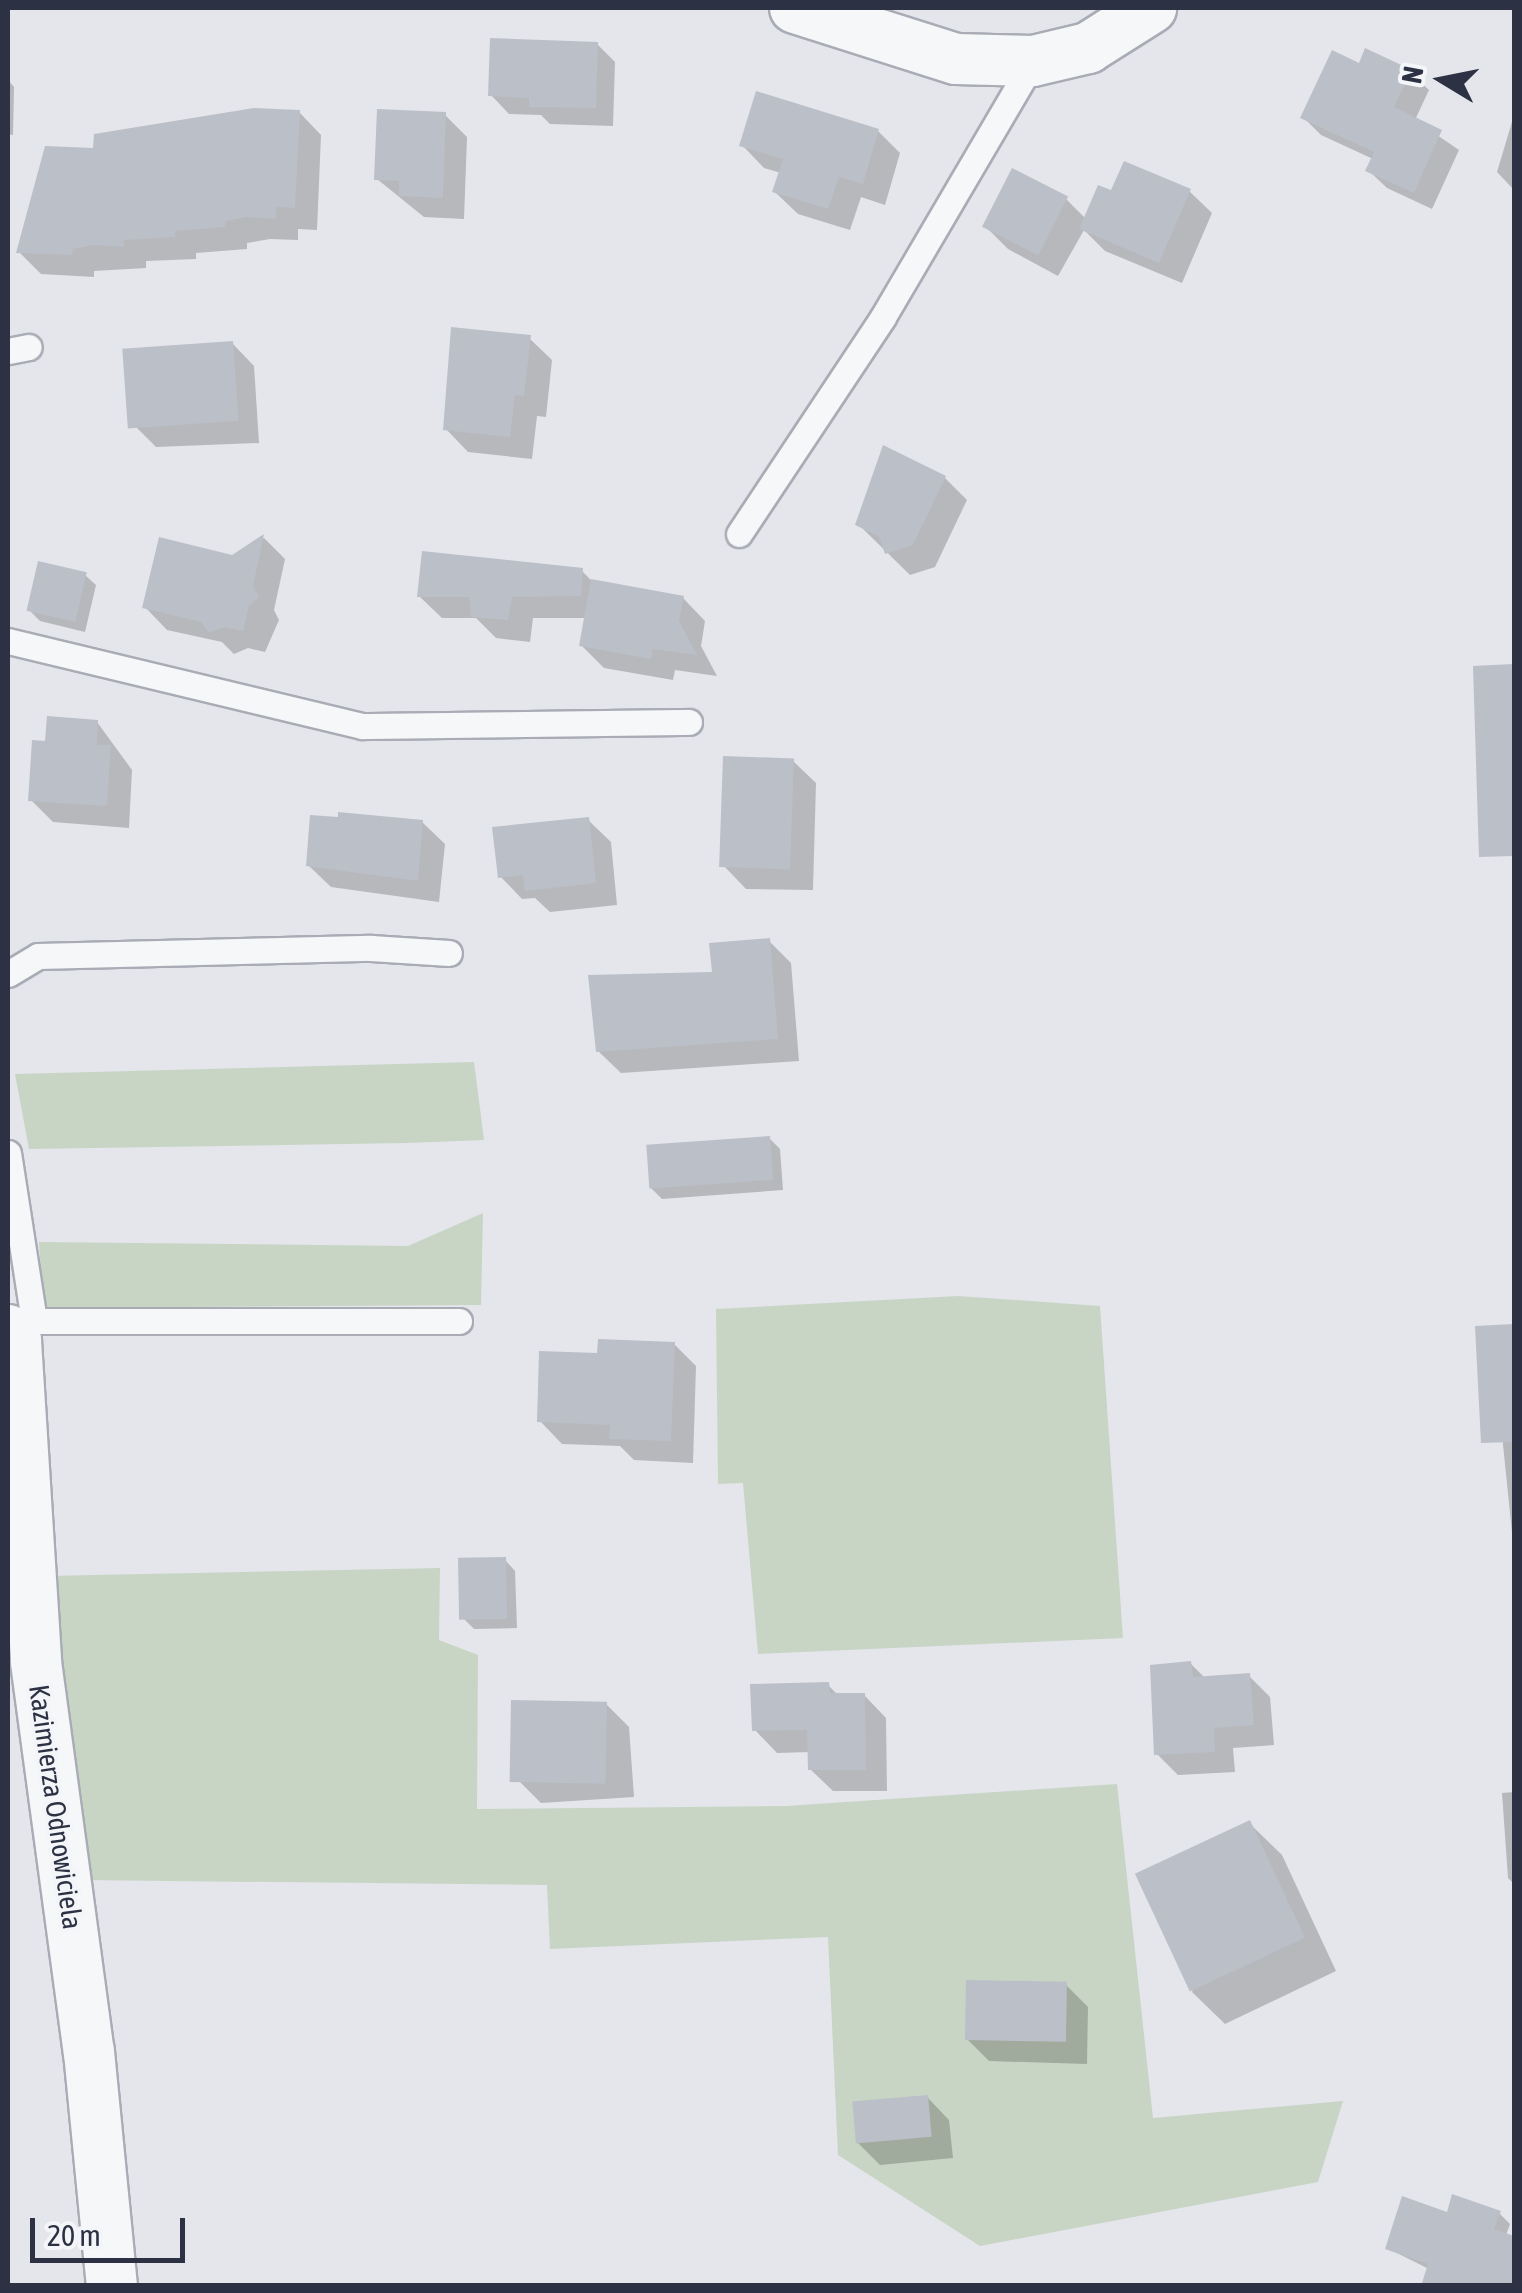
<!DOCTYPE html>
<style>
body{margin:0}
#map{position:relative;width:1522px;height:2293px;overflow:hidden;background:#e4e6eb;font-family:"Asap Condensed",sans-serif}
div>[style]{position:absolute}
.green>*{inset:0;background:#c8d5c5}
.shadow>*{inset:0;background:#0003}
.building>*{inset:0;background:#bbbfc8;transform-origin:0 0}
.roads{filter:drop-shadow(2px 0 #a9acb5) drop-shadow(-2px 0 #a9acb5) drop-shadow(0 2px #a9acb5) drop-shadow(0 -2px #a9acb5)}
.service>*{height:25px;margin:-12.5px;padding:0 12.5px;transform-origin:12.5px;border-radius:12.5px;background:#f6f7f9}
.minor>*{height:50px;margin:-25px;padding:0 25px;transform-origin:25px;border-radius:25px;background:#f6f7f9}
span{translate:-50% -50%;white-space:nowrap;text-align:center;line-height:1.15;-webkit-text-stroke:8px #f3f5f8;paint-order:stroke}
.street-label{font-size:28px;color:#2c3243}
.frame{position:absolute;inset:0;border:10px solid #2c3243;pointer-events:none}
.north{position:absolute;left:1392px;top:30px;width:100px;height:100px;-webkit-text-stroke:8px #f3f5f8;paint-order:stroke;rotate:280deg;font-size:28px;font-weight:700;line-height:40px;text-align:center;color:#2c3243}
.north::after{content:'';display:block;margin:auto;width:35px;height:45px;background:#2c3243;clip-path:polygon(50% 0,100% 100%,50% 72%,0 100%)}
.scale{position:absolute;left:30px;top:2218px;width:155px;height:45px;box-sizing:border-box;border:5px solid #2c3243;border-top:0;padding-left:12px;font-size:30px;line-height:35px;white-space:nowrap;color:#2c3243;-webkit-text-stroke:8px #f3f5f8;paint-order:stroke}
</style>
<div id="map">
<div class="green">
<i style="clip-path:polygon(474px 1062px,484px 1140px,406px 1143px,29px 1149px,15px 1074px)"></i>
<i style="clip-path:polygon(483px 1213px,481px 1305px,43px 1308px,39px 1242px,408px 1246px)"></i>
<i style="clip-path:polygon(958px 1296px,1100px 1306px,1123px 1638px,758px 1654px,743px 1483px,718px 1484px,716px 1309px)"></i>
<i style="clip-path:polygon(440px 1568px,439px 1640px,478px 1655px,477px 1809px,786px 1806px,1117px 1784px,1153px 2118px,1343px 2101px,1318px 2182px,980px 2246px,838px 2155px,828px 1937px,550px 1949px,547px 1885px,80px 1880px,60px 1640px,45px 1576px)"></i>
</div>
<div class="shadow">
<i style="clip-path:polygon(597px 44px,615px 62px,613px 126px,550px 124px,541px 115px,509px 114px,491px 95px)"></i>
<i style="clip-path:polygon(1361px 66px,1410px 72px,1429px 90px,1415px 120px,1459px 150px,1432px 209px,1387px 188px,1368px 170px,1373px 159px,1321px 135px,1303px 117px)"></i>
<i style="clip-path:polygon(8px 80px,14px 87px,13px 135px,8px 134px)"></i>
<i style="clip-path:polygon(299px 112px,321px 135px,317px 230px,298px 229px,298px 240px,270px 239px,247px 243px,247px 249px,196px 253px,196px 259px,146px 261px,146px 268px,94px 271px,94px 277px,41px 274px,19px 252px,95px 151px)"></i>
<i style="clip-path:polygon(444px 114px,467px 137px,464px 219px,424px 217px,377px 179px)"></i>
<i style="clip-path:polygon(1514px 115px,1514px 190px,1497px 172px)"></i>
<i style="clip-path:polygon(878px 131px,900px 153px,885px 205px,861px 197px,850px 230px,798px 214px,775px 192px,781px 173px,764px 168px,742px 145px)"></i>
<i style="clip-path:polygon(1189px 191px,1212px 213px,1182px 283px,1105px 251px,1084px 230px,1058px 276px,1008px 249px,985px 226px,1066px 199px,1086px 219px,1113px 194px)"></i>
<i style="clip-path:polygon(529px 338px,552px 360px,546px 417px,537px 416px,532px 459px,468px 452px,446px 429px)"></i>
<i style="clip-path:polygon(232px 343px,254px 366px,259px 443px,156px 447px,133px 424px)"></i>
<i style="clip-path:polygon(945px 478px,967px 500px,935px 567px,910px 575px,858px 524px)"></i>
<i style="clip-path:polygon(264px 538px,285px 559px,274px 610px,279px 620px,265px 652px,248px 648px,234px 654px,222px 642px,167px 630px,145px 607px)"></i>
<i style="clip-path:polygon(582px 571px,593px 582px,683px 598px,705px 621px,701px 646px,717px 676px,675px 670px,673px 680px,604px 668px,582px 646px,587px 618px,533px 618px,530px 642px,496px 638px,476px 618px,442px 618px,419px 596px)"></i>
<i style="clip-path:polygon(85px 575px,96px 585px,85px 632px,40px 621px,29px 610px)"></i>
<i style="clip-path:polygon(1514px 667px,1514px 813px,1502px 813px,1476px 668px)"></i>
<i style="clip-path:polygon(97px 722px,132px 770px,129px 828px,53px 822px,31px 800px,47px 744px)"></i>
<i style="clip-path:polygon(793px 761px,816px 783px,813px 890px,746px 889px,724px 866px)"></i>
<i style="clip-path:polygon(340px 820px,422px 822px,445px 844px,439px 902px,331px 887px,308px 865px)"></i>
<i style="clip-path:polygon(588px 820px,611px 842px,617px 905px,550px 912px,535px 898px,522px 899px,500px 876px)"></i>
<i style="clip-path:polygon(769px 941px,791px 963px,799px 1061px,621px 1073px,598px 1051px)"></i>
<i style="clip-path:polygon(769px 1138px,780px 1149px,783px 1190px,662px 1199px,651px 1188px)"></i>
<i style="clip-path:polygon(1514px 1327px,1514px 1552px,1501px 1425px,1478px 1329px)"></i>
<i style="clip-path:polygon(674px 1344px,696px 1366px,693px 1463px,634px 1460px,620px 1446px,562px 1444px,540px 1421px,600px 1356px)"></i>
<i style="clip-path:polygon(505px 1560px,515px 1571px,517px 1628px,474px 1629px,463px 1618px)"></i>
<i style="clip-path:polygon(1190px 1663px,1206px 1679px,1249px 1676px,1270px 1697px,1274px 1745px,1233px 1748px,1235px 1772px,1178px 1775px,1157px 1754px)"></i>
<i style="clip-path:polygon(828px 1685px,839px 1696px,864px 1695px,886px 1718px,887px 1791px,833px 1791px,810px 1769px,810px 1752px,777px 1753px,755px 1730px)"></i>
<i style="clip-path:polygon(606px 1704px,629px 1727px,634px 1797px,541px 1803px,518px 1780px)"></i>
<i style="clip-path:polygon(1514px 1792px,1514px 1884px,1508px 1878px,1502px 1793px)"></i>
<i style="clip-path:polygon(1249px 1823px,1282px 1855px,1336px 1971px,1225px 2024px,1192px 1992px)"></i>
<i style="clip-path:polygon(1066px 1985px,1088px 2007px,1087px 2064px,989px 2061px,967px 2039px)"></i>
<i style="clip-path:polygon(927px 2097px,949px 2120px,953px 2158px,880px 2165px,858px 2143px)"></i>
<i style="clip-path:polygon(1499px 2213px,1510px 2224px,1506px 2235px,1514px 2238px,1514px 2286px,1430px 2286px,1429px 2269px,1387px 2248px,1448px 2215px)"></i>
</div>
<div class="building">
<i style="clip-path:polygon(490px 38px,598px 42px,596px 108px,529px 107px,529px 98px,488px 96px)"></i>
<i style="clip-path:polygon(1365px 48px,1412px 70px,1394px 107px,1442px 130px,1414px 193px,1365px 171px,1374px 152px,1300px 118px,1332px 50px,1359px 63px)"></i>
<i style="clip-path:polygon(756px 91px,879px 129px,863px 184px,839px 177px,828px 209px,772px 192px,783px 159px,739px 146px)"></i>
<i style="clip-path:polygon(254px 108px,300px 110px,295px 208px,276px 207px,276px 219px,246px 217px,226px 221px,225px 227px,175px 231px,175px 237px,124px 240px,124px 247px,93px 245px,73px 249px,72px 255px,16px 253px,45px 146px,93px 148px,94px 134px)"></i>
<i style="clip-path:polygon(377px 109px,446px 112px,443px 198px,399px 196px,399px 181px,374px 180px)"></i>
<i style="clip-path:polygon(1124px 161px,1191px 189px,1159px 263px,1079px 229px,1098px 185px,1111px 190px)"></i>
<i style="left:1012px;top:168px;width:63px;height:66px;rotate:27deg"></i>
<i style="clip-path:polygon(451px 327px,531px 335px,524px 396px,515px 395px,510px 437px,443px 430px)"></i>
<i style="left:233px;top:341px;width:80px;height:111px;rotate:86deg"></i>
<i style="clip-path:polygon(883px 445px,946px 476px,913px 545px,885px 554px,879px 536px,855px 525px)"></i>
<i style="clip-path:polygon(264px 534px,253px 586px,259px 597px,249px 606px,243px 631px,224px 627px,209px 633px,201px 622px,142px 608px,159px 537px,232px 555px)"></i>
<i style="clip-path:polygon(422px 551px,583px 568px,581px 596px,512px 597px,508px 620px,471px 617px,469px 597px,417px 597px)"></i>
<i style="left:38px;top:561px;width:50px;height:51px;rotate:13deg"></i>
<i style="clip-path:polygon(591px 579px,684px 596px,679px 621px,697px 655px,653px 649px,651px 659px,579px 646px)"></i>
<i style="clip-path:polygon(1514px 664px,1514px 856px,1479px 857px,1473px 666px)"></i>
<i style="clip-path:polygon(47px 716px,98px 720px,97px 745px,111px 745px,107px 806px,28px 801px,32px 740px,45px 741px)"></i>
<i style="left:723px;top:756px;width:71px;height:111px;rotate:2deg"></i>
<i style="clip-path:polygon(338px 812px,423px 820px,418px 881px,306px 866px,310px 815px,338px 817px)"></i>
<i style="clip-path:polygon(589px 817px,596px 883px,525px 891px,523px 875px,498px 878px,492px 827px)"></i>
<i style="clip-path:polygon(770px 938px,778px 1039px,596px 1052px,588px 975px,712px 972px,709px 943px)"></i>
<i style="left:770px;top:1136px;width:44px;height:124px;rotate:86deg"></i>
<i style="clip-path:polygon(1514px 1324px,1514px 1442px,1481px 1443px,1475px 1326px)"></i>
<i style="clip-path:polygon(598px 1339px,675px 1342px,671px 1441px,609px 1439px,610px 1425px,537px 1422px,539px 1351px,597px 1353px)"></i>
<i style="left:506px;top:1557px;width:62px;height:48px;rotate:89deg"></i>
<i style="clip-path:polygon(1191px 1661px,1193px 1677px,1250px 1673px,1254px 1725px,1214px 1728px,1215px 1752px,1154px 1755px,1150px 1665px)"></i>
<i style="clip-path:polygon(829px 1682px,830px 1693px,865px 1693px,866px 1770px,808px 1770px,807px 1730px,752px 1731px,750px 1684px)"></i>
<i style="left:511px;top:1700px;width:96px;height:82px;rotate:1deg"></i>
<i style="left:1250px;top:1820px;width:130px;height:127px;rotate:65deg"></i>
<i style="left:966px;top:1980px;width:101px;height:60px;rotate:1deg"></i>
<i style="left:928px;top:2095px;width:42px;height:76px;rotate:85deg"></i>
<i style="clip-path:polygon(1452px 2194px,1501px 2211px,1494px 2229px,1514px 2236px,1514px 2286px,1421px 2286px,1428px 2264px,1385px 2249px,1402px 2196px,1447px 2212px)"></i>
</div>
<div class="roads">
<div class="service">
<i style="left:8px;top:351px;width:21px;rotate:-11deg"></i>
<i style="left:739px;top:534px;width:260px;rotate:-56.4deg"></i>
<i style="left:883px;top:317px;width:297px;rotate:-59.6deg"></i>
<i style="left:8px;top:641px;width:364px;rotate:13.5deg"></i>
<i style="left:362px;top:726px;width:327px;rotate:-0.7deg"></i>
<i style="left:8px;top:974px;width:35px;rotate:-31deg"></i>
<i style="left:38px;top:956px;width:333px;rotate:-1.4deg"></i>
<i style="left:371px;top:948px;width:78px;rotate:3.7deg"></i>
<i style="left:8px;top:1153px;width:170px;rotate:81.2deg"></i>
<i style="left:34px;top:1321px;width:15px;rotate:160deg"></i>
<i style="left:34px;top:1321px;width:425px"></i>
</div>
<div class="minor">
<i style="left:795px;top:8px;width:169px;rotate:17.6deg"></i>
<i style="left:956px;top:59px;width:77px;rotate:1.5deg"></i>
<i style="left:1033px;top:61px;width:57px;rotate:-13.3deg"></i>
<i style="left:1088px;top:48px;width:75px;rotate:-32.4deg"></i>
<i style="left:8px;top:1330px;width:14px;rotate:54deg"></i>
<i style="left:16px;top:1341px;width:322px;rotate:86.4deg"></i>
<i style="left:36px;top:1662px;width:394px;rotate:82.3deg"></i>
<i style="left:89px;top:2052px;width:235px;rotate:84.4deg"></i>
</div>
</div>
<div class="street-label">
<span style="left:56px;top:1807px;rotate:82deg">Kazimierza Odnowiciela</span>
</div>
<div class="frame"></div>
<div class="north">N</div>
<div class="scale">20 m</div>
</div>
